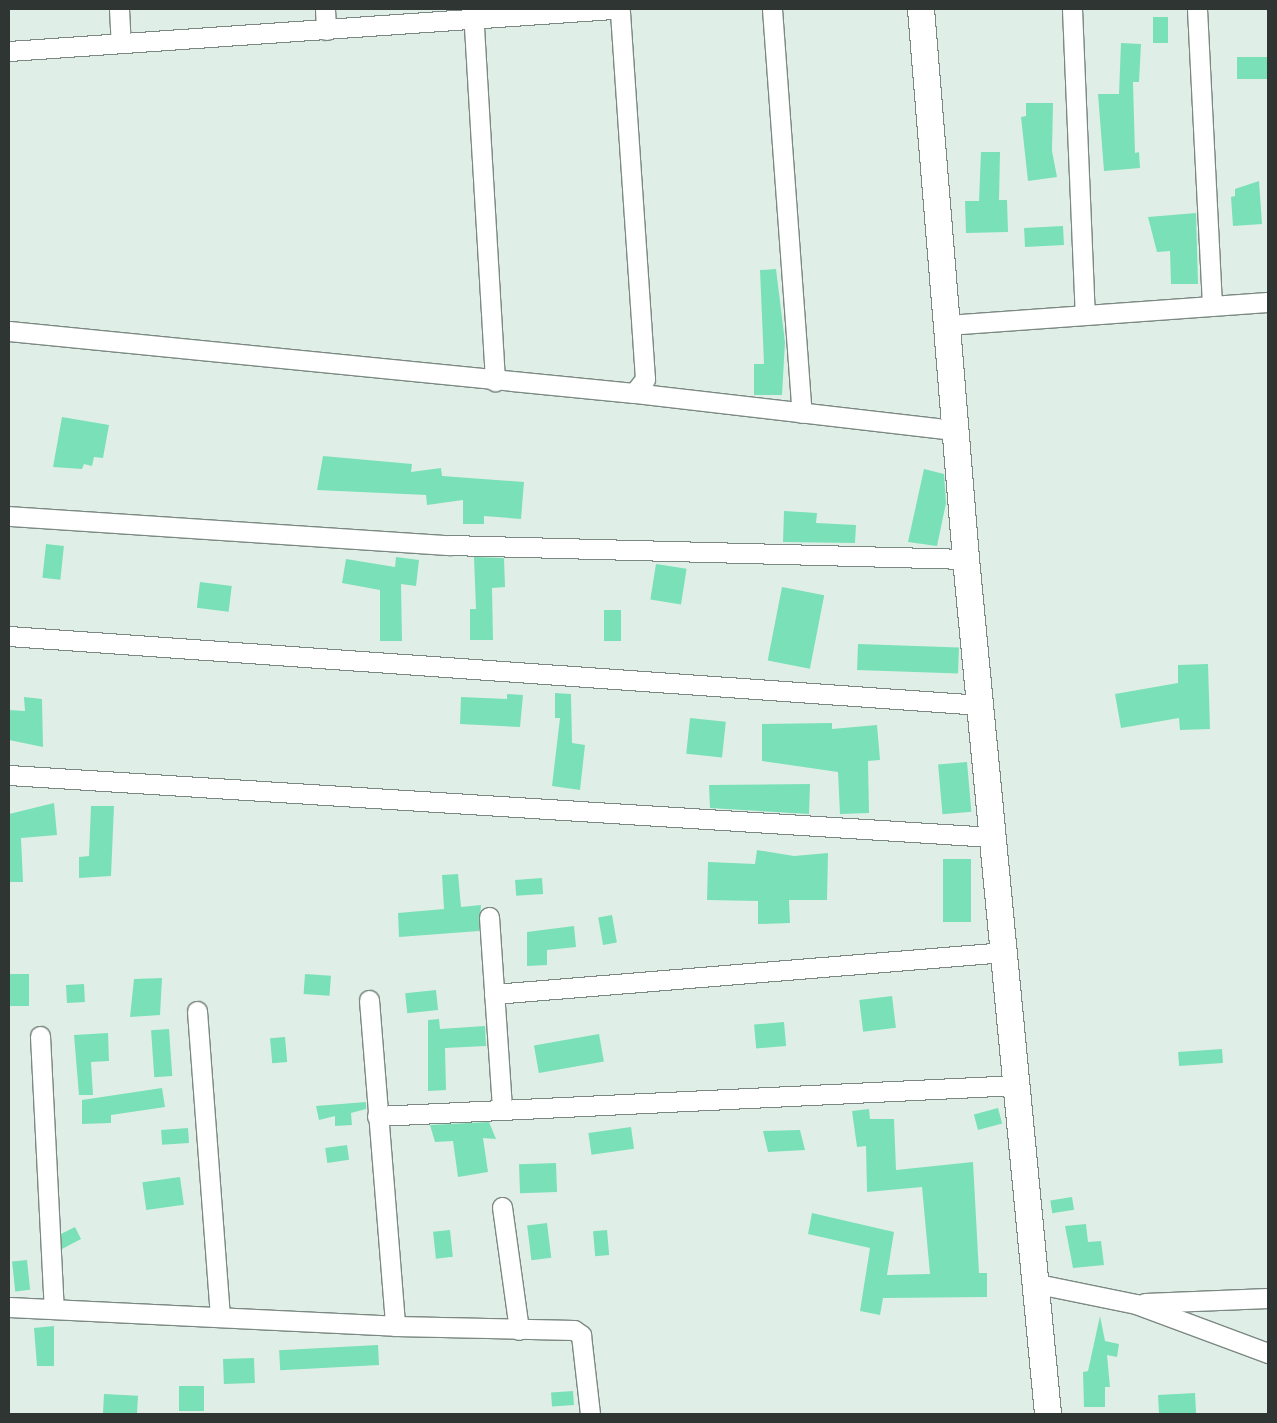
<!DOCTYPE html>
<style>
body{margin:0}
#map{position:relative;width:1277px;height:1423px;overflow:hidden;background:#dfefe7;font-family:"Sofia Sans Condensed",sans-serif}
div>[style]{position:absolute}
.building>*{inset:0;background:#7ae0b7;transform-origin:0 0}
.roads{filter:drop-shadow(1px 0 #7b8982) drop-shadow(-1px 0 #7b8982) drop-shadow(0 1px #7b8982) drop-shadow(0 -1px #7b8982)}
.street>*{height:19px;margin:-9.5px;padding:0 9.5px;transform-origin:9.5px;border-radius:9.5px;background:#fff}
.secondary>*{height:26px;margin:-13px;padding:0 13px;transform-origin:13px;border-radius:13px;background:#fff}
span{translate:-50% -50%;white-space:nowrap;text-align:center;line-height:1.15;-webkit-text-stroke:4.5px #fff;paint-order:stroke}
.frame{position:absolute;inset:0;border:10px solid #2f3532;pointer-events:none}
</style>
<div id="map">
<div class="building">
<i style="left:1153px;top:17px;width:15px;height:26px"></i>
<i style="clip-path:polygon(1121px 43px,1141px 44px,1139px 82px,1133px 82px,1135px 153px,1139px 152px,1140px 168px,1104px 171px,1098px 94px,1119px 94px)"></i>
<i style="left:1268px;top:57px;width:22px;height:31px;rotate:90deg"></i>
<i style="clip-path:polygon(1026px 103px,1053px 103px,1052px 151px,1057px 177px,1028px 181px,1021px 117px,1026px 116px)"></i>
<i style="clip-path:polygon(981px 152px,1000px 152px,999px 200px,1007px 200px,1008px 232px,966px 233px,965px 201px,979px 201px)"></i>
<i style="clip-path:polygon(1259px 181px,1262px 224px,1233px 226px,1231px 197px,1235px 196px,1235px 189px)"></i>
<i style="clip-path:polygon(1196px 213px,1198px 284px,1171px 284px,1170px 251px,1157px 252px,1148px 217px)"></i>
<i style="left:1063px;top:226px;width:19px;height:39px;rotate:87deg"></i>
<i style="clip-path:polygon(776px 269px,785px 342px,782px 395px,754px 395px,754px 364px,764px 364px,760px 270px)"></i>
<i style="clip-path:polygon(62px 417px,109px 425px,103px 458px,94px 457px,92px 466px,84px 464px,82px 469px,53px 467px)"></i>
<i style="clip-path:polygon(323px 456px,412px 464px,411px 472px,441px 468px,442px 476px,524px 482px,521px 519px,484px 516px,484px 524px,463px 524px,463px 500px,427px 505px,426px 495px,317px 490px)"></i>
<i style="clip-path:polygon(924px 469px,944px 474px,946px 503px,937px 546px,908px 542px)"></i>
<i style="clip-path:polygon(784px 511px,817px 513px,816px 523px,856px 525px,855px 543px,783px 542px)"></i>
<i style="left:46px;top:544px;width:18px;height:34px;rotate:6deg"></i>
<i style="clip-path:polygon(396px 557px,419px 560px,416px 586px,401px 584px,402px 641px,380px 641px,380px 590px,342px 583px,346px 559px,395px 567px)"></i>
<i style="clip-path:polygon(474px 557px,504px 558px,505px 587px,492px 588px,493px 640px,470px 640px,470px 609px,476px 609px)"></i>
<i style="left:656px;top:564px;width:31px;height:36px;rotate:9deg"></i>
<i style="left:200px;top:582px;width:32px;height:26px;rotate:7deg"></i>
<i style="left:782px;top:587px;width:43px;height:75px;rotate:11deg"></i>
<i style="left:604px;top:610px;width:17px;height:31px"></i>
<i style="left:858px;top:644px;width:101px;height:26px;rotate:2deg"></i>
<i style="clip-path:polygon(1208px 664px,1210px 729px,1180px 730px,1179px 718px,1121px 728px,1115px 694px,1178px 683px,1178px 665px)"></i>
<i style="clip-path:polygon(555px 693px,571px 694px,572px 743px,585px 745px,580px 790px,552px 786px,560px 718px,555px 718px)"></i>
<i style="clip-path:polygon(507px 694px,523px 695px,520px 727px,460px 724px,461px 697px,507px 699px)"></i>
<i style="clip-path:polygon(24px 697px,42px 699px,43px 747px,9px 740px,9px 710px,25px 711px)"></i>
<i style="left:690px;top:718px;width:36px;height:36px;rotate:6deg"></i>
<i style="clip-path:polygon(832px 723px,832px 729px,877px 725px,880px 760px,868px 761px,869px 813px,840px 814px,838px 772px,762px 761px,762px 724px)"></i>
<i style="left:967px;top:762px;width:50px;height:29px;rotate:85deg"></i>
<i style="clip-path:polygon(810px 784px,809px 814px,710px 808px,709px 785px)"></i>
<i style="clip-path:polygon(54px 803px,57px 835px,21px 838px,23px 882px,9px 882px,9px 814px)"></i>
<i style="clip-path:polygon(91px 806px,114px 806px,111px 876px,79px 878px,79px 857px,89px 856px)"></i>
<i style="clip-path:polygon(757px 850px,794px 856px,828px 853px,827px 900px,789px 900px,790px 923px,758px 924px,758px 901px,707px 900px,708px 862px,755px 864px)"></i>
<i style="left:971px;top:859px;width:63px;height:28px;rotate:90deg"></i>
<i style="clip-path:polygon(458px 874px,461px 907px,481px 905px,479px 931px,399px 937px,398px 913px,444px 909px,442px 875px)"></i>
<i style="left:542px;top:878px;width:16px;height:27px;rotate:86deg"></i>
<i style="left:612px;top:915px;width:28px;height:14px;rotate:80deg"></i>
<i style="clip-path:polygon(574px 926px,576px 947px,547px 950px,547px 965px,527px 966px,527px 932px)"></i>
<i style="left:29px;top:974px;width:32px;height:20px;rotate:90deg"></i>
<i style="left:305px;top:974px;width:26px;height:20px;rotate:4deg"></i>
<i style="clip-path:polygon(162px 978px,160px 1015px,130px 1017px,134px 979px)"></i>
<i style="left:84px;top:984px;width:18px;height:18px;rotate:87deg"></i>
<i style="left:436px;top:990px;width:20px;height:31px;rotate:84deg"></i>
<i style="left:892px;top:996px;width:32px;height:33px;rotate:83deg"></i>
<i style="clip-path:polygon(439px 1019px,440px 1029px,485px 1026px,486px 1046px,445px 1048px,446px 1090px,428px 1091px,428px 1020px)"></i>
<i style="left:784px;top:1022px;width:24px;height:30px;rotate:85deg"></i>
<i style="left:169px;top:1029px;width:47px;height:18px;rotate:86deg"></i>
<i style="clip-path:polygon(108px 1033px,109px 1061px,91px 1062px,93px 1095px,79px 1095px,74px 1035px)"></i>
<i style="left:599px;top:1034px;width:28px;height:66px;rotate:80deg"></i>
<i style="left:285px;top:1037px;width:25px;height:15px;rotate:85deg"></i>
<i style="left:1222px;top:1049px;width:14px;height:44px;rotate:86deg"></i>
<i style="clip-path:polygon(162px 1088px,165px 1107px,111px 1115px,111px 1123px,82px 1124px,82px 1100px)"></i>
<i style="clip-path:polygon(366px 1102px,366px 1109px,351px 1113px,352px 1125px,335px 1126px,335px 1116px,319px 1120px,316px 1106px)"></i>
<i style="left:998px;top:1108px;width:16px;height:25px;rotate:75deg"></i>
<i style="clip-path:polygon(869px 1109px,870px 1119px,894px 1119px,896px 1170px,973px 1162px,979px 1273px,987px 1273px,987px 1297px,883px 1298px,880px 1315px,860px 1311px,870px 1248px,808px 1234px,812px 1213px,894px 1232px,887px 1275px,930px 1274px,922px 1187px,867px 1192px,866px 1146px,857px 1147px,852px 1111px)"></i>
<i style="clip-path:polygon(489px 1122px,496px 1139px,483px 1138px,488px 1172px,458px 1177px,453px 1141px,435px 1142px,430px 1125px)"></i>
<i style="left:631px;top:1127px;width:22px;height:43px;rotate:82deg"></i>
<i style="left:188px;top:1128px;width:15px;height:27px;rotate:86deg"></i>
<i style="clip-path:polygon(800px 1130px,805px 1150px,768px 1152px,763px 1131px)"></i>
<i style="left:347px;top:1145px;width:15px;height:22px;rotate:82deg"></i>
<i style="left:556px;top:1163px;width:29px;height:37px;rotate:88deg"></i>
<i style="left:180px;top:1177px;width:28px;height:38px;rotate:82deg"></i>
<i style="left:1072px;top:1197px;width:13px;height:22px;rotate:81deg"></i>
<i style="left:547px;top:1223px;width:35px;height:20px;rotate:83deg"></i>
<i style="clip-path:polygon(1086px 1224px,1088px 1242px,1101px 1241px,1104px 1265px,1073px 1268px,1065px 1226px)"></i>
<i style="clip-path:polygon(75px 1227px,81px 1239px,62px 1249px,61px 1234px)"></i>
<i style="left:450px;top:1230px;width:27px;height:17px;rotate:84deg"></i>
<i style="left:607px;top:1230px;width:25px;height:14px;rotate:85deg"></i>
<i style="left:27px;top:1260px;width:30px;height:15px;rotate:84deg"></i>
<i style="clip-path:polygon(1100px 1316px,1105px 1341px,1119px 1344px,1117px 1357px,1107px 1355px,1110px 1387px,1105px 1387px,1105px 1407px,1084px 1407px,1083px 1372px,1088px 1371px)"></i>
<i style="clip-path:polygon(54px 1326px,54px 1366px,37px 1366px,34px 1328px)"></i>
<i style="left:378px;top:1345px;width:20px;height:99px;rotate:87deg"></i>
<i style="left:254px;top:1358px;width:25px;height:31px;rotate:88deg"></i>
<i style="left:204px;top:1386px;width:25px;height:25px;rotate:90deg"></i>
<i style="left:573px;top:1391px;width:14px;height:22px;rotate:86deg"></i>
<i style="left:1195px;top:1393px;width:21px;height:37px;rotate:87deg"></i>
<i style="left:104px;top:1394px;width:34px;height:20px;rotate:3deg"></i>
</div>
<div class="roads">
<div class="street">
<i style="left:119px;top:9px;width:33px;rotate:87deg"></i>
<i style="left:325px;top:9px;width:21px;rotate:87deg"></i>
<i style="left:772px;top:9px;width:405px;rotate:85.8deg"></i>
<i style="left:1072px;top:9px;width:306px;rotate:87.6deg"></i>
<i style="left:1197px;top:9px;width:297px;rotate:87.1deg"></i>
<i style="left:473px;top:10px;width:372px;rotate:86.6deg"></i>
<i style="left:9px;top:51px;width:604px;rotate:-3.98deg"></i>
<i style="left:946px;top:325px;width:323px;rotate:-4.1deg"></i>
<i style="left:9px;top:331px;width:628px;rotate:5.67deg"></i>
<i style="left:634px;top:393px;width:18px;rotate:-52deg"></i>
<i style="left:645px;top:379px;width:371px;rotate:-93.9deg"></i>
<i style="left:634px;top:393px;width:323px;rotate:6.6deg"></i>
<i style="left:9px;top:516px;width:441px;rotate:3.8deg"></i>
<i style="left:449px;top:545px;width:517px;rotate:1.55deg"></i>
<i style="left:9px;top:636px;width:973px;rotate:4.06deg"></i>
<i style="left:9px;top:775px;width:986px;rotate:3.61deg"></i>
<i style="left:489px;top:917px;width:193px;rotate:86.1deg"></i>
<i style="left:494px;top:994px;width:513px;rotate:-4.7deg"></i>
<i style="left:369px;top:1000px;width:327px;rotate:85.4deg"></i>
<i style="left:197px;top:1011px;width:304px;rotate:85.7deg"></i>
<i style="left:40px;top:1036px;width:273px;rotate:87.1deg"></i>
<i style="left:377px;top:1116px;width:642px;rotate:-2.77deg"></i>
<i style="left:502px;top:1207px;width:124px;rotate:82.1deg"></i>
<i style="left:1038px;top:1284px;width:100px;rotate:11.5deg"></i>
<i style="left:1136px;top:1304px;width:141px;rotate:20.4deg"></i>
<i style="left:1145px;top:1303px;width:123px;rotate:-2.3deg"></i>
<i style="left:9px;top:1307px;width:386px;rotate:2.8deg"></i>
<i style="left:395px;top:1326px;width:179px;rotate:1.3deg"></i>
<i style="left:574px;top:1330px;width:9px;rotate:36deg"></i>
<i style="left:581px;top:1335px;width:80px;rotate:83.5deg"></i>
</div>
<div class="secondary">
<i style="left:921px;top:9px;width:552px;rotate:85.32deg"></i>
<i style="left:966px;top:559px;width:859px;rotate:84.52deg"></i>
</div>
</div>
<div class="frame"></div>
</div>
